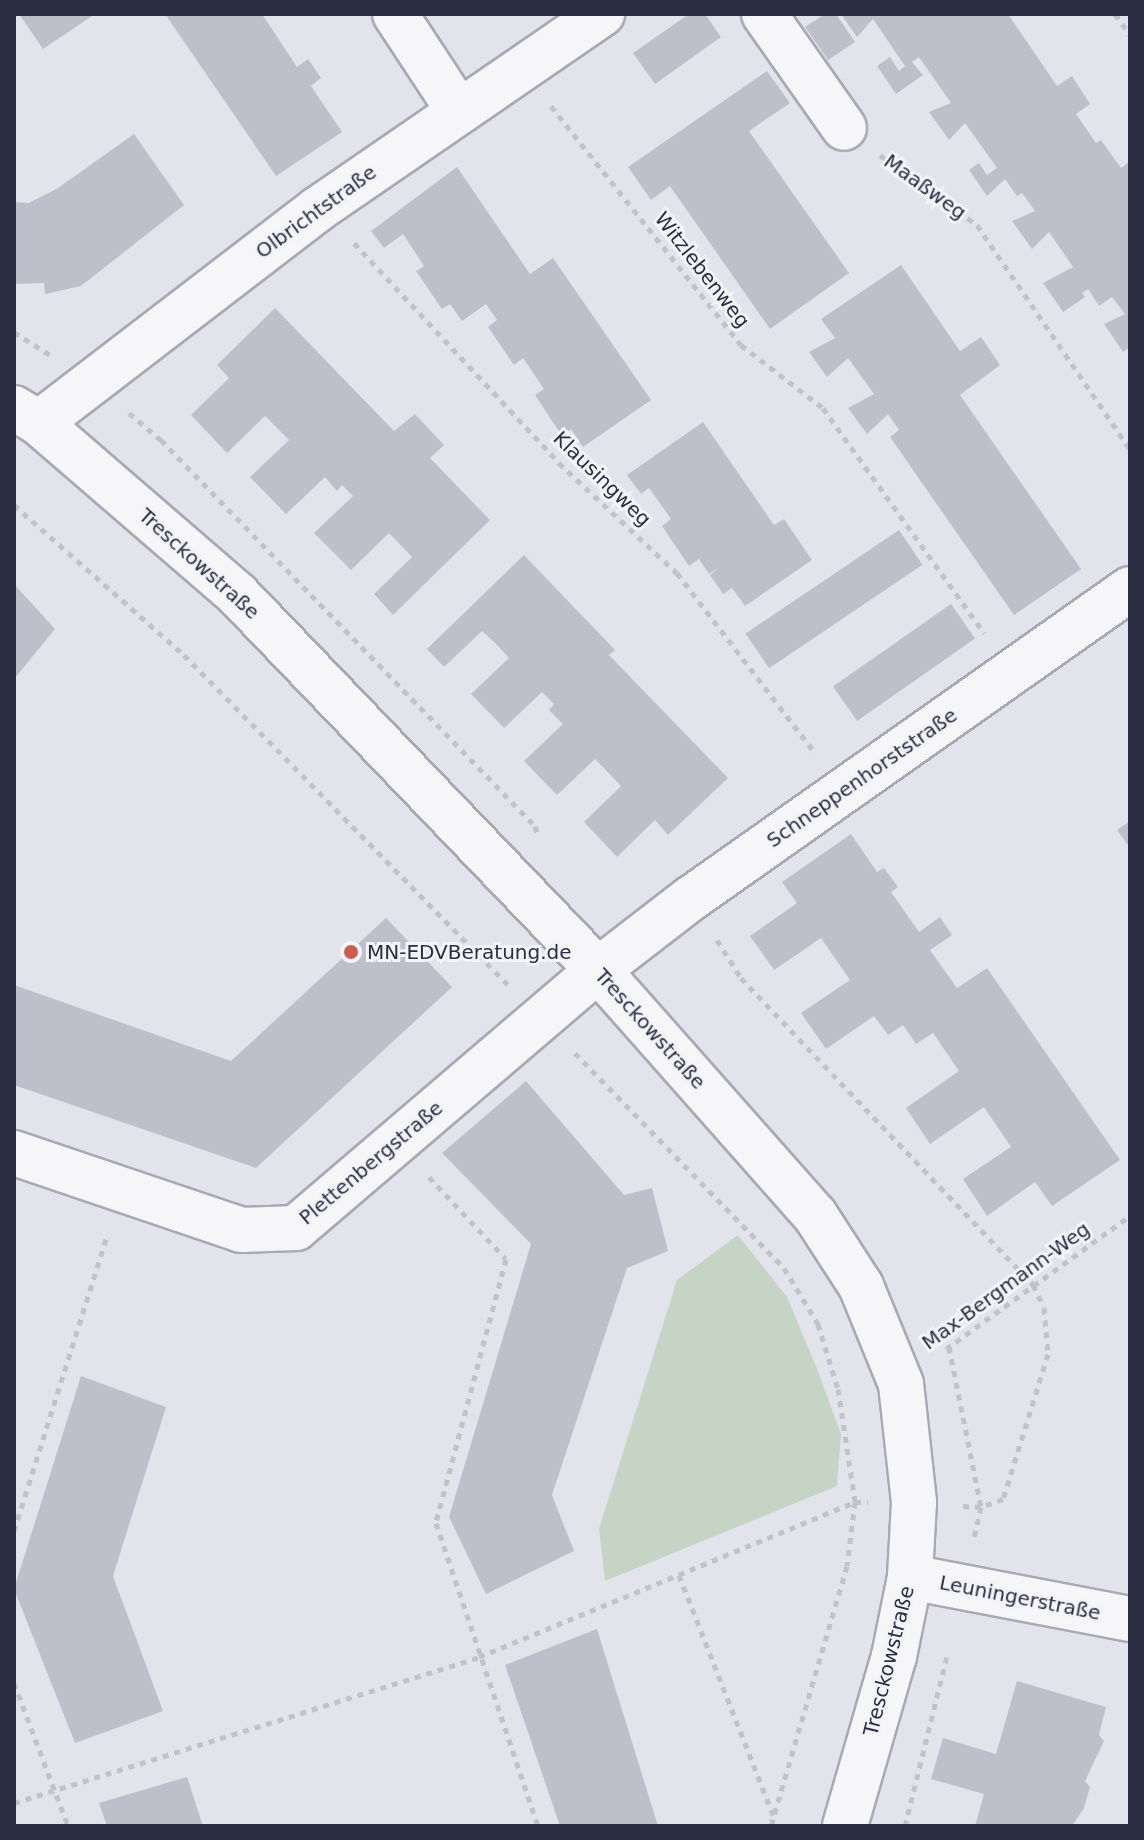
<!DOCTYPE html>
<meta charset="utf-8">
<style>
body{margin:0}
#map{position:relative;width:1144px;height:1840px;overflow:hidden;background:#e3e4eb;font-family:"DejaVu Sans",sans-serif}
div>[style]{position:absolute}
.green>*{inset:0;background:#c5d4c5}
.building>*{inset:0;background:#bebfcb;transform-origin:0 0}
.path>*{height:5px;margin-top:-2.5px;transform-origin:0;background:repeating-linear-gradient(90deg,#c1c2ca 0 6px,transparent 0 12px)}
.roads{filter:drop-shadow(2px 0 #a8a9b5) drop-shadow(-2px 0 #a8a9b5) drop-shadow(0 2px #a8a9b5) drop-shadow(0 -2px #a8a9b5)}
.minor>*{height:44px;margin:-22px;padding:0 22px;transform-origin:22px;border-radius:22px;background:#f6f6f9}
.dots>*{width:22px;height:22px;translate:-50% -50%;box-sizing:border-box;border:4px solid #f3f4f8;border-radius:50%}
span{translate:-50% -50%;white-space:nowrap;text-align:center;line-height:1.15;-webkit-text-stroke:6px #f3f4f8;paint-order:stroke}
.street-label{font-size:20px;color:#2b2d43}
.poi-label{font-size:20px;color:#2b2d43}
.left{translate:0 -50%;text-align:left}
.frame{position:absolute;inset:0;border:16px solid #2b2d43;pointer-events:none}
</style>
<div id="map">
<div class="green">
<i style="clip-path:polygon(738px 1235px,787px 1297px,816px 1366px,841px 1434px,837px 1486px,605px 1581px,599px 1529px,677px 1280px)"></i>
</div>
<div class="building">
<i style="clip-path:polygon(19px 14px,95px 14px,43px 49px)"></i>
<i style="clip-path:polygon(165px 14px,262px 14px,297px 67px,308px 59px,321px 78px,311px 86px,342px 132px,276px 176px)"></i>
<i style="clip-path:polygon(689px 14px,705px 14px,721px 37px,655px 84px,633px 53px)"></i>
<i style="clip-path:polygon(825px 14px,836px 14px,855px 42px,828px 60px,805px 27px)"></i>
<i style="clip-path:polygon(841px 14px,1008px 14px,1057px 86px,1072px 76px,1090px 104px,1076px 114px,1096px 143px,1101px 140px,1121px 168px,1130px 161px,1130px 347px,1123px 352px,1104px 324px,1125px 314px,1112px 297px,1099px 306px,1088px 289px,1082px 293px,1085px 297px,1063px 312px,1043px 283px,1073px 267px,1049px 232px,1032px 249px,1012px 221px,1035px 211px,1022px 193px,1017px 196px,1005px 179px,987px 196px,969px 170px,979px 163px,987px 175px,997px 168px,965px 123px,949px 140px,929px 112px,951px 103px,919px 57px,912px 62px,923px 75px,896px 94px,877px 66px,890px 57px,899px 71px,905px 66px,873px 19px,857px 37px)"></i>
<i style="clip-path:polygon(767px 71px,790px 103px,749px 131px,849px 273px,770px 329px,670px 186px,651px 200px,628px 167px)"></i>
<i style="clip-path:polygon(134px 134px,184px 205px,81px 286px,45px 294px,44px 283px,14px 284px,14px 202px,29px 203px,58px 188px)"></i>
<i style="clip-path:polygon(457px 167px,530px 274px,553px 258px,651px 400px,583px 447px,571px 429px,562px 436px,535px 395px,544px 389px,523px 358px,514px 365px,488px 327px,497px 320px,486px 304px,462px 321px,450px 304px,442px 309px,416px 271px,424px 266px,403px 234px,384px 248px,371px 231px)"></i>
<i style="clip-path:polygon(901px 265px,960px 351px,981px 337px,1000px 365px,960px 395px,1081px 569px,1014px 615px,890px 437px,899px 430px,888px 414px,867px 434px,848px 408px,874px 394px,848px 358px,827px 377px,809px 352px,835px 338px,821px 319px)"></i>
<i style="clip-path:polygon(275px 308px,394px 431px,415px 414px,444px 445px,430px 458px,490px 520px,393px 615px,374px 594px,412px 557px,389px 533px,351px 570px,314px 533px,353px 496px,342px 485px,337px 491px,325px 477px,286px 514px,250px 477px,289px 440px,265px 416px,227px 453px,191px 415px,229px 378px,217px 365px)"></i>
<i style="clip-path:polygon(703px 422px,774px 525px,784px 519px,812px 560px,745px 606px,732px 588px,723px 594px,710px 575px,719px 567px,709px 574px,699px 559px,689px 566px,662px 526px,671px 519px,649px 488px,641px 494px,627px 475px)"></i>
<i style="left:899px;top:530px;width:42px;height:185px;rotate:56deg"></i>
<i style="clip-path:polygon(524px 555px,615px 650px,609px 655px,728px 778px,668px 835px,655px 820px,617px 857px,584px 822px,621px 786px,595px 759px,557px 795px,524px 761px,563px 724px,549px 710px,554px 704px,542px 692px,504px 728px,471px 694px,509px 658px,496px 644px,482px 631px,444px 667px,427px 649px)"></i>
<i style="clip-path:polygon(14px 584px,55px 629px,15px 678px,14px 677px)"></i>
<i style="left:951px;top:604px;width:42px;height:144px;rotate:55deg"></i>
<i style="clip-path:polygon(1130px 821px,1130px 848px,1117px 830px)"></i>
<i style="clip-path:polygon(851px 834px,877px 872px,884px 868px,898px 887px,891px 892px,919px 932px,940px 917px,952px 935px,930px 950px,957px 988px,987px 968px,1120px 1160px,1052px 1206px,1035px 1182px,987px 1216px,963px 1179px,1011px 1147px,984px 1107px,930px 1144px,906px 1108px,959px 1071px,933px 1033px,916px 1044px,903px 1025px,888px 1035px,874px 1016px,826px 1049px,801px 1013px,850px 980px,821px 938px,774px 970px,750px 936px,797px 903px,782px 882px)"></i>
<i style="clip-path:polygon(386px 918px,452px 987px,256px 1168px,14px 1085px,14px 985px,231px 1061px)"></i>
<i style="clip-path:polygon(526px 1081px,624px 1195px,652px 1188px,668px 1251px,627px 1268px,552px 1495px,574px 1551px,486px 1594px,449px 1517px,531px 1244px,442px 1153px)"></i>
<i style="clip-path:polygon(81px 1376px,166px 1407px,113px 1576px,163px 1711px,75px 1743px,14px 1589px)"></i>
<i style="clip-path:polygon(597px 1629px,658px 1826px,560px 1826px,505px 1665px)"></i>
<i style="clip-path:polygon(1017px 1681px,1106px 1707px,1099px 1735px,1104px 1741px,1085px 1781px,1090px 1787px,1084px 1808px,1072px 1826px,975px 1826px,984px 1794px,931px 1779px,943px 1738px,996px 1754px)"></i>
<i style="clip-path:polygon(187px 1777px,203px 1826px,107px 1826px,99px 1803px)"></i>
</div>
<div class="path">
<i style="left:1115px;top:14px;width:26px;rotate:54deg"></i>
<i style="left:551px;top:106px;width:305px;rotate:51.5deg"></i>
<i style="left:741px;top:345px;width:103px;rotate:37.5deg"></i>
<i style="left:823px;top:408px;width:277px;rotate:54.4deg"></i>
<i style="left:880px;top:155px;width:120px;rotate:35.8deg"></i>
<i style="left:977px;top:225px;width:271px;rotate:55.7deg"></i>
<i style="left:354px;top:243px;width:301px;rotate:47deg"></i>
<i style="left:559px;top:463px;width:161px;rotate:43deg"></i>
<i style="left:677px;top:573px;width:228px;rotate:52.5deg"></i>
<i style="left:14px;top:332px;width:43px;rotate:32.6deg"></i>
<i style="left:129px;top:413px;width:42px;rotate:40.2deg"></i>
<i style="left:161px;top:440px;width:537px;rotate:45.9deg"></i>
<i style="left:535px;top:826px;width:10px;rotate:73deg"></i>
<i style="left:14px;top:505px;width:227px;rotate:41.4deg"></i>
<i style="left:184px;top:655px;width:464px;rotate:45.5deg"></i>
<i style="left:717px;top:940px;width:45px;rotate:57.7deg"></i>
<i style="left:741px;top:978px;width:424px;rotate:46.4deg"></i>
<i style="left:1033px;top:1285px;width:25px;rotate:64deg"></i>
<i style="left:1044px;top:1308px;width:46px;rotate:85deg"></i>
<i style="left:1048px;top:1354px;width:152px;rotate:107.2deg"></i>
<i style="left:1003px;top:1499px;width:23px;rotate:160deg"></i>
<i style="left:981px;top:1507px;width:35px;rotate:103deg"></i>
<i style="left:575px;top:1053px;width:300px;rotate:45.8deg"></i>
<i style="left:784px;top:1268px;width:66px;rotate:58.7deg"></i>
<i style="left:818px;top:1324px;width:68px;rotate:72.9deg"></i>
<i style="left:838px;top:1389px;width:114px;rotate:81.4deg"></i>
<i style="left:855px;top:1502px;width:64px;rotate:97.1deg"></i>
<i style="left:847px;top:1566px;width:271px;rotate:106.3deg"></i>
<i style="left:429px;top:1177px;width:112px;rotate:46.8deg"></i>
<i style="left:506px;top:1259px;width:273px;rotate:104.9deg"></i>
<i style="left:436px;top:1523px;width:320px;rotate:71.4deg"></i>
<i style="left:949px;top:1347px;width:163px;rotate:78.7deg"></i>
<i style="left:981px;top:1507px;width:19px;rotate:-177deg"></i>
<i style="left:946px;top:1349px;width:227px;rotate:-35.9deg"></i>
<i style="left:14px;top:1531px;width:309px;rotate:-72.5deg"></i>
<i style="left:679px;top:1575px;width:258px;rotate:68.6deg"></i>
<i style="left:14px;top:1683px;width:153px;rotate:69.3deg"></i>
<i style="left:14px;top:1803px;width:487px;rotate:-17.4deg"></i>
<i style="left:479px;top:1657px;width:407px;rotate:-22.4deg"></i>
<i style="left:855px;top:1502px;width:13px"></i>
<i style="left:905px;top:1826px;width:179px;rotate:-76.1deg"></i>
</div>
<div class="roads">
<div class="minor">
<i style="left:395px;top:14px;width:115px;rotate:56.7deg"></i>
<i style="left:764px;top:14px;width:139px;rotate:54.9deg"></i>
<i style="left:14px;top:408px;width:29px;rotate:31deg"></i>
<i style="left:39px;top:423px;width:263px;rotate:40.8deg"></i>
<i style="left:238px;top:595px;width:520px;rotate:46.17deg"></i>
<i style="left:598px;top:970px;width:327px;rotate:48.5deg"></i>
<i style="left:815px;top:1215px;width:85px;rotate:57.1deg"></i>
<i style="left:861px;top:1286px;width:106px;rotate:67.8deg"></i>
<i style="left:901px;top:1384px;width:119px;rotate:83.7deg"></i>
<i style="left:914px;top:1502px;width:75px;rotate:93.1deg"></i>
<i style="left:910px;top:1577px;width:81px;rotate:101.4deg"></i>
<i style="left:894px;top:1656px;width:177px;rotate:106.1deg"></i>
<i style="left:39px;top:423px;width:352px;rotate:-37.5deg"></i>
<i style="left:318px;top:209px;width:345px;rotate:-34.5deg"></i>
<i style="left:14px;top:1153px;width:240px;rotate:18.7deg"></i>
<i style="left:241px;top:1230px;width:55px;rotate:-2.1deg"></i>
<i style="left:296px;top:1228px;width:397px;rotate:-40.5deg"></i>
<i style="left:598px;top:970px;width:116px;rotate:-37.7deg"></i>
<i style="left:690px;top:899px;width:538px;rotate:-35.17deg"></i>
<i style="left:910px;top:1577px;width:224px;rotate:10.8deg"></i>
</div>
</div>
<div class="dots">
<i style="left:351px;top:952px;background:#cb5e4e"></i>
</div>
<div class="street-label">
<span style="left:925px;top:187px;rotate:36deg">Maaßweg</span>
<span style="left:316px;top:212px;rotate:-36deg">Olbrichtstraße</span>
<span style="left:702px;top:270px;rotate:52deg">Witzlebenweg</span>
<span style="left:602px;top:479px;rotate:44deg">Klausingweg</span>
<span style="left:199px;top:564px;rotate:42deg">Tresckowstraße</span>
<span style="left:862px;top:778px;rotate:-35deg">Schneppenhorststraße</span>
<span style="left:650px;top:1029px;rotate:48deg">Tresckowstraße</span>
<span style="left:371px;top:1163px;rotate:-40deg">Plettenbergstraße</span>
<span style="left:1006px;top:1286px;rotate:-36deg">Max-Bergmann-Weg</span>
<span style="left:1020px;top:1598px;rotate:11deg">Leuningerstraße</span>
<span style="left:889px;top:1661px;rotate:-76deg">Tresckowstraße</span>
</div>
<div class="poi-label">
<span class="left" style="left:367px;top:952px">MN-EDVBeratung.de</span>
</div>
<div class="frame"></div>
</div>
